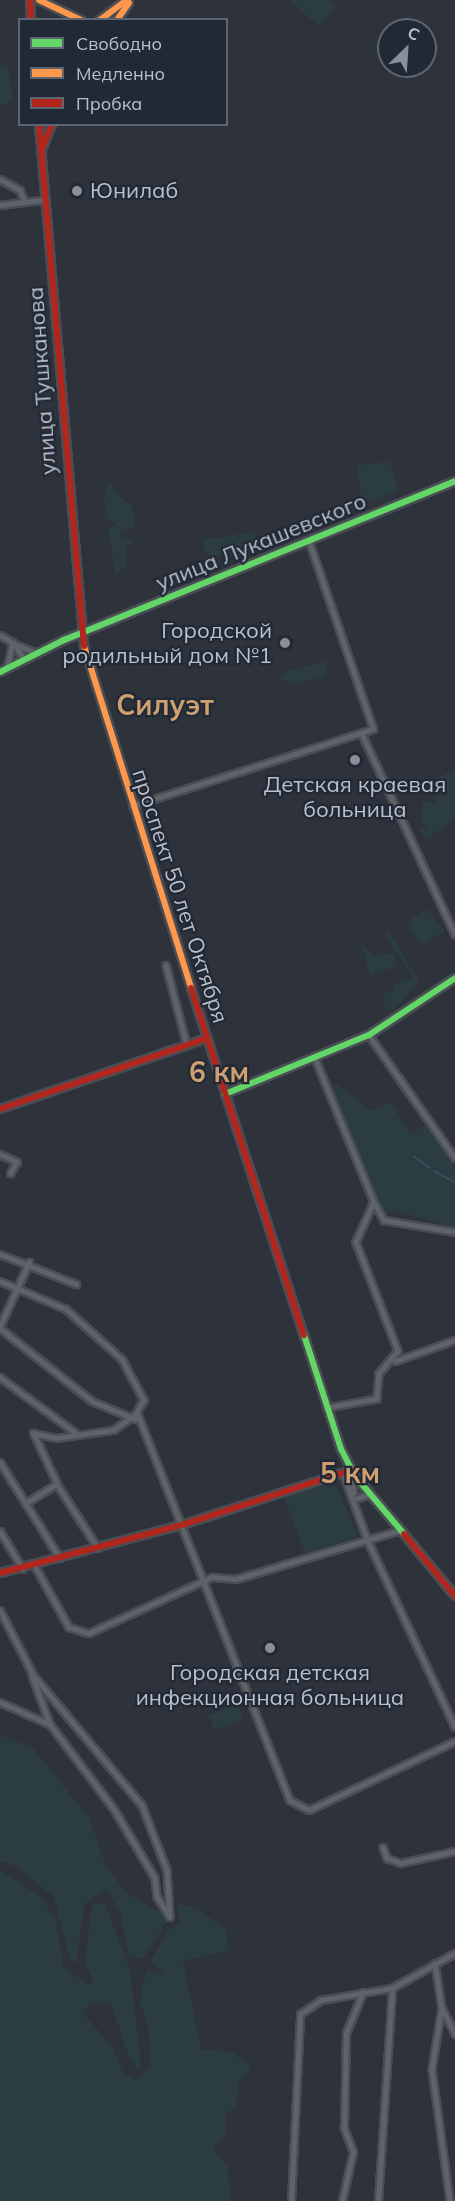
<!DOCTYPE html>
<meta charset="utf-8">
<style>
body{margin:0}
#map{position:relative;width:455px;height:2201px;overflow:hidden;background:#2e323b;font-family:Mulish,sans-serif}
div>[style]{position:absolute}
.green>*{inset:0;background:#2c3d41;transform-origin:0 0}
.stream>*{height:1.5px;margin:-0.75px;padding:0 0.75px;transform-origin:0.75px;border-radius:0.75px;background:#3e4b64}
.roads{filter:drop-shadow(2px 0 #4a4e54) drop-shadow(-2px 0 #4a4e54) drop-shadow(0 2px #4a4e54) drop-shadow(0 -2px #4a4e54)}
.street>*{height:4.5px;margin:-2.25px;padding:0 2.25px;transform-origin:2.25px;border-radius:2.25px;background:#5e6269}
.fast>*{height:6px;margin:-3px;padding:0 3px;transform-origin:3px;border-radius:3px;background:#63d668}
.slow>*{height:6px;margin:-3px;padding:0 3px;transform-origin:3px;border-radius:3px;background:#ff974d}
.jam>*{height:6px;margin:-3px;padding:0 3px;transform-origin:3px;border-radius:3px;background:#b3261e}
.dots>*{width:16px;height:16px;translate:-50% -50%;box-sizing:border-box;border:3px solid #212936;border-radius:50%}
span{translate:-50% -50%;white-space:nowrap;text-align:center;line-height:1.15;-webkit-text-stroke:4.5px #212936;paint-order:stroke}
.poi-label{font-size:22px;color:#babfcb}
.left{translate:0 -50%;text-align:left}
.right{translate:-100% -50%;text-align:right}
.street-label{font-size:22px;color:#babfcb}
.district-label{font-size:28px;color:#ce9f71;font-weight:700}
.legend{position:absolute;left:18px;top:18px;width:210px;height:108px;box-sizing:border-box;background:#212936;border:2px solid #5e6572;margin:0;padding:8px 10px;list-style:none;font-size:18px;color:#babfcb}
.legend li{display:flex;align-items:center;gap:12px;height:30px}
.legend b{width:30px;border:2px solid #5e6572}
.north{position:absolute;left:377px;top:18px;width:60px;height:60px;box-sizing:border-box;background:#212936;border:2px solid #5e6572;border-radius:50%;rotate:25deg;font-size:16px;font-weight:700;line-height:24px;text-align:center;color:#babfcb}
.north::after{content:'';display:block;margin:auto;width:21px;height:27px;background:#898e99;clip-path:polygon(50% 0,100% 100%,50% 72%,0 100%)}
</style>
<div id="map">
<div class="green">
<i style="clip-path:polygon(290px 0,329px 0,336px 7px,318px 26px)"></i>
<i style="clip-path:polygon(0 66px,8px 68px,13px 100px,0 107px)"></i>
<i style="clip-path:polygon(390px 462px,399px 491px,362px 505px,357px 465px)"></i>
<i style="clip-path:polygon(110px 481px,119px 497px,132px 504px,135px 527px,120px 534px,121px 539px,135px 541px,126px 548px,127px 567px,115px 574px,108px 527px,116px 525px,107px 518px,104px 496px)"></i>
<i style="clip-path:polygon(255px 532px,259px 539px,213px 559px,204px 549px,202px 540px)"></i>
<i style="clip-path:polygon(327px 661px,325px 677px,295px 684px,280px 679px,285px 672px)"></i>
<i style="clip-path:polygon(455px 769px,455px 819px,426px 839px,418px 829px,428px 829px,421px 820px,423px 800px,437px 804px,434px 794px,447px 797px,445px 789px,434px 789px,434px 780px)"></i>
<i style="clip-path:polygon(427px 909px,445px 931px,421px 945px,407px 922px)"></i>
<i style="clip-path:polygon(389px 932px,419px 982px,394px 1010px,385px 1008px,383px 992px,392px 993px,396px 983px,414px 978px,385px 935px)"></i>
<i style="clip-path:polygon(362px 944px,373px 956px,395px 953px,397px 966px,370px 976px)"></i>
<i style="clip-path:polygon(336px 1084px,372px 1111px,391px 1102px,410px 1134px,425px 1125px,455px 1167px,455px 1229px,398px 1211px,385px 1213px,339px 1109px,332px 1085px)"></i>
<i style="clip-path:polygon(325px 1484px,337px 1487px,358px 1537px,305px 1553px,284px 1497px)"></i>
<i style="left:237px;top:1704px;width:16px;height:31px;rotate:68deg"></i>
<i style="clip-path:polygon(0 1735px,33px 1748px,90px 1819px,106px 1867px,128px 1894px,169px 1917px,143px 1959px,129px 1956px,120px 1912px,106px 1889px,85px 1903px,76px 1963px,70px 1960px,54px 1897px,18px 1867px,0 1861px)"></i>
<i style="clip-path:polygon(0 1870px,41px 1897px,56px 1920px,64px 1968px,89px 1985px,94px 1981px,85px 1964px,91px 1912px,94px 1904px,105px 1904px,130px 1969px,141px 2066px,137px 2069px,128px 2054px,111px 2003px,91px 2003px,82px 2013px,110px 2043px,123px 2073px,136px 2081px,151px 2066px,148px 2025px,140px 2003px,144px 1980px,148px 1970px,165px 1976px,151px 1961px,169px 1929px,180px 1924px,178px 1909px,180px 1904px,197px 1909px,226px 1929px,228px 1950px,183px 1961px,201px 2049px,233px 2053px,251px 2066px,239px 2083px,236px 2105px,225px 2116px,226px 2133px,213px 2150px,227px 2165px,231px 2201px,0 2201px)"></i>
</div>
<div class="stream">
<i style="left:414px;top:1156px;width:20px;rotate:37deg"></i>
<i style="left:434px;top:1171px;width:24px;rotate:28deg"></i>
</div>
<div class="roads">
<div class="street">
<i style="left:0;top:179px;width:23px;rotate:29deg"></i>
<i style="left:20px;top:190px;width:13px;rotate:67deg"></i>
<i style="left:25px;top:202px;width:20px;rotate:-6deg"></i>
<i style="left:0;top:205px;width:25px;rotate:-7deg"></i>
<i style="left:0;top:635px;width:16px;rotate:30deg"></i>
<i style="left:14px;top:643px;width:19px;rotate:58deg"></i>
<i style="left:17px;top:645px;width:22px;rotate:22deg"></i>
<i style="left:7px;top:668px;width:24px;rotate:-78deg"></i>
<i style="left:362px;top:734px;width:221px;rotate:65.1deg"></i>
<i style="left:132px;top:806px;width:253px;rotate:-17.7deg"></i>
<i style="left:373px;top:729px;width:198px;rotate:-108.9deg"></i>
<i style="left:166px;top:965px;width:83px;rotate:75.3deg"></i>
<i style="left:369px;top:1035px;width:150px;rotate:55deg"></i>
<i style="left:315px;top:1058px;width:156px;rotate:67.7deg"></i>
<i style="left:374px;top:1202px;width:44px;rotate:114.2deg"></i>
<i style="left:356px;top:1242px;width:117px;rotate:68.9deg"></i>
<i style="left:398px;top:1351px;width:30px;rotate:130deg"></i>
<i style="left:379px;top:1374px;width:25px;rotate:95deg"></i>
<i style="left:377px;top:1399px;width:51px;rotate:169.8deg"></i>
<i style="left:0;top:1154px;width:19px;rotate:25deg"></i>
<i style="left:17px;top:1162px;width:13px;rotate:119deg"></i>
<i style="left:374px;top:1202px;width:21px;rotate:61deg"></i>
<i style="left:384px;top:1220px;width:72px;rotate:9.6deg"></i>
<i style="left:0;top:1254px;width:82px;rotate:21.5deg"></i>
<i style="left:0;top:1281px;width:72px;rotate:23deg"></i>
<i style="left:66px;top:1309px;width:75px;rotate:41.8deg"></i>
<i style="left:122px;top:1359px;width:47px;rotate:61.8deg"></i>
<i style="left:144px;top:1400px;width:14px;rotate:120deg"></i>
<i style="left:137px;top:1412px;width:417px;rotate:68.5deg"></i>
<i style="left:290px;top:1800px;width:21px;rotate:28deg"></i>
<i style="left:309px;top:1810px;width:161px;rotate:-25.3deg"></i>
<i style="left:0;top:1326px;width:70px;rotate:-65.6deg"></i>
<i style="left:0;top:1328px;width:117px;rotate:38.4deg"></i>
<i style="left:92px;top:1401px;width:47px;rotate:22.7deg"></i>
<i style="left:395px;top:1361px;width:64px;rotate:-19.3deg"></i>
<i style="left:0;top:1377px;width:96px;rotate:36.5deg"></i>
<i style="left:0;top:1462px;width:113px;rotate:58deg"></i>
<i style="left:351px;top:1472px;width:21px;rotate:82deg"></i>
<i style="left:343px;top:1473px;width:72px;rotate:69.8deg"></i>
<i style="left:368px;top:1541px;width:205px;rotate:64.9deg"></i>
<i style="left:57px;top:1484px;width:56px;rotate:-115.2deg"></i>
<i style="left:33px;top:1433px;width:24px;rotate:12deg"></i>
<i style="left:56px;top:1438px;width:58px;rotate:-8deg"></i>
<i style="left:113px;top:1430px;width:29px;rotate:-35deg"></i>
<i style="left:355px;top:1499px;width:16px;rotate:-18deg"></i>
<i style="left:26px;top:1503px;width:36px;rotate:-32deg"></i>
<i style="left:57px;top:1484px;width:76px;rotate:57.4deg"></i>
<i style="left:0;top:1531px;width:44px;rotate:58.8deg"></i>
<i style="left:35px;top:1566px;width:70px;rotate:60.9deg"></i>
<i style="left:69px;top:1627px;width:21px;rotate:17deg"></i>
<i style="left:89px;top:1633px;width:135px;rotate:-24.5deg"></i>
<i style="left:212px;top:1577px;width:24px;rotate:5deg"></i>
<i style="left:236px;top:1579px;width:171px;rotate:-16.6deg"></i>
<i style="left:0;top:1610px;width:74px;rotate:62.7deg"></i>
<i style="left:34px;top:1676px;width:168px;rotate:50.1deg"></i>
<i style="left:142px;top:1805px;width:70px;rotate:69deg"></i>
<i style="left:167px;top:1870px;width:47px;rotate:86.3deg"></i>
<i style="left:32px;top:1675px;width:52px;rotate:69.8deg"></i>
<i style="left:50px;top:1724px;width:106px;rotate:53deg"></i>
<i style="left:114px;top:1809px;width:80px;rotate:59.3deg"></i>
<i style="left:155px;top:1878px;width:18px;rotate:84deg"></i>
<i style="left:157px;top:1896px;width:22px;rotate:58deg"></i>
<i style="left:0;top:1702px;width:54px;rotate:24.2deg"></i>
<i style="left:383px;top:1847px;width:12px;rotate:70deg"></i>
<i style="left:387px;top:1858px;width:15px;rotate:20deg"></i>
<i style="left:401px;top:1863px;width:55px;rotate:-12.5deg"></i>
<i style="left:435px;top:1963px;width:46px;rotate:81.2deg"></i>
<i style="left:442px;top:2008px;width:62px;rotate:99.3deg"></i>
<i style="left:432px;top:2069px;width:133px;rotate:82.2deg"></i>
<i style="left:442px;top:2008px;width:29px;rotate:63deg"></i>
<i style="left:291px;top:2201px;width:187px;rotate:-87.2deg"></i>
<i style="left:300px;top:2014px;width:25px;rotate:-34deg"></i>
<i style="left:321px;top:2000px;width:72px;rotate:-9.6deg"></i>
<i style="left:392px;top:1988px;width:72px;rotate:-29.1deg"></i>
<i style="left:342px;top:2201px;width:50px;rotate:-77.3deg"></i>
<i style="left:353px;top:2152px;width:26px;rotate:-111deg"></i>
<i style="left:344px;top:2128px;width:95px;rotate:-88.8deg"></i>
<i style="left:346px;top:2033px;width:44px;rotate:-67.5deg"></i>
<i style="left:378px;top:2201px;width:213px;rotate:-86.2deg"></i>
</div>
<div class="fast">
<i style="left:0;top:672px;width:72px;rotate:-26.6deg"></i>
<i style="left:64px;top:640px;width:422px;rotate:-22.1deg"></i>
<i style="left:225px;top:1094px;width:156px;rotate:-22.3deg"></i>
<i style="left:369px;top:1035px;width:103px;rotate:-33.5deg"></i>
<i style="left:304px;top:1335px;width:120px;rotate:72deg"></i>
<i style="left:341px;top:1449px;width:30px;rotate:63deg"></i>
<i style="left:355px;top:1476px;width:76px;rotate:49.8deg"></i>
</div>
<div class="slow">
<i style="left:39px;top:0;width:47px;rotate:25.5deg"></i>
<i style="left:100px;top:20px;width:34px;rotate:-37deg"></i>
<i style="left:117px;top:20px;width:21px;rotate:-55deg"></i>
<i style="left:84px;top:646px;width:358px;rotate:72.6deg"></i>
</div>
<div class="jam">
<i style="left:30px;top:0;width:20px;rotate:87deg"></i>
<i style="left:39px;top:124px;width:524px;rotate:85.07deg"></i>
<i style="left:42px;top:149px;width:27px;rotate:-68deg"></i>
<i style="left:191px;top:988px;width:365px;rotate:72deg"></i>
<i style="left:0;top:1109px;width:219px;rotate:-18.9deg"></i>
<i style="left:404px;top:1534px;width:80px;rotate:50.6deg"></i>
<i style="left:0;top:1573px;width:191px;rotate:-14.8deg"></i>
<i style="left:185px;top:1524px;width:175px;rotate:-18deg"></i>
</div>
</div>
<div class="dots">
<i style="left:77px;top:191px;background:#898e99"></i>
<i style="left:285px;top:643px;background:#898e99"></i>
<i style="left:355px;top:760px;background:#898e99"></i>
<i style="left:270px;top:1648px;background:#898e99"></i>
</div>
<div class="poi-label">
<span class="left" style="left:90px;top:191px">Юнилаб</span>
<span class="right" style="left:272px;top:643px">Городской<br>родильный дом №1</span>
<span style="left:355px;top:797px">Детская краевая<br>больница</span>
<span style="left:270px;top:1685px">Городская детская<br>инфекционная больница</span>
</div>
<div class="street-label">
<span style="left:42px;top:381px;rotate:-94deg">улица Тушканова</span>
<span style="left:261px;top:542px;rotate:-22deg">улица Лукашевского</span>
<span style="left:180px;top:896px;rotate:72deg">проспект 50 лет Октября</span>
</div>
<div class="district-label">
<span style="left:165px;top:705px">Силуэт</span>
<span style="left:219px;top:1072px">6 км</span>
<span style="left:350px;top:1473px">5 км</span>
</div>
<ul class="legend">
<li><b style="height:8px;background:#63d668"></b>Свободно</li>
<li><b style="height:8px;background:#ff974d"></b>Медленно</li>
<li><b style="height:8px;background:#b3261e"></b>Пробка</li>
</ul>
<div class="north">С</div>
</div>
